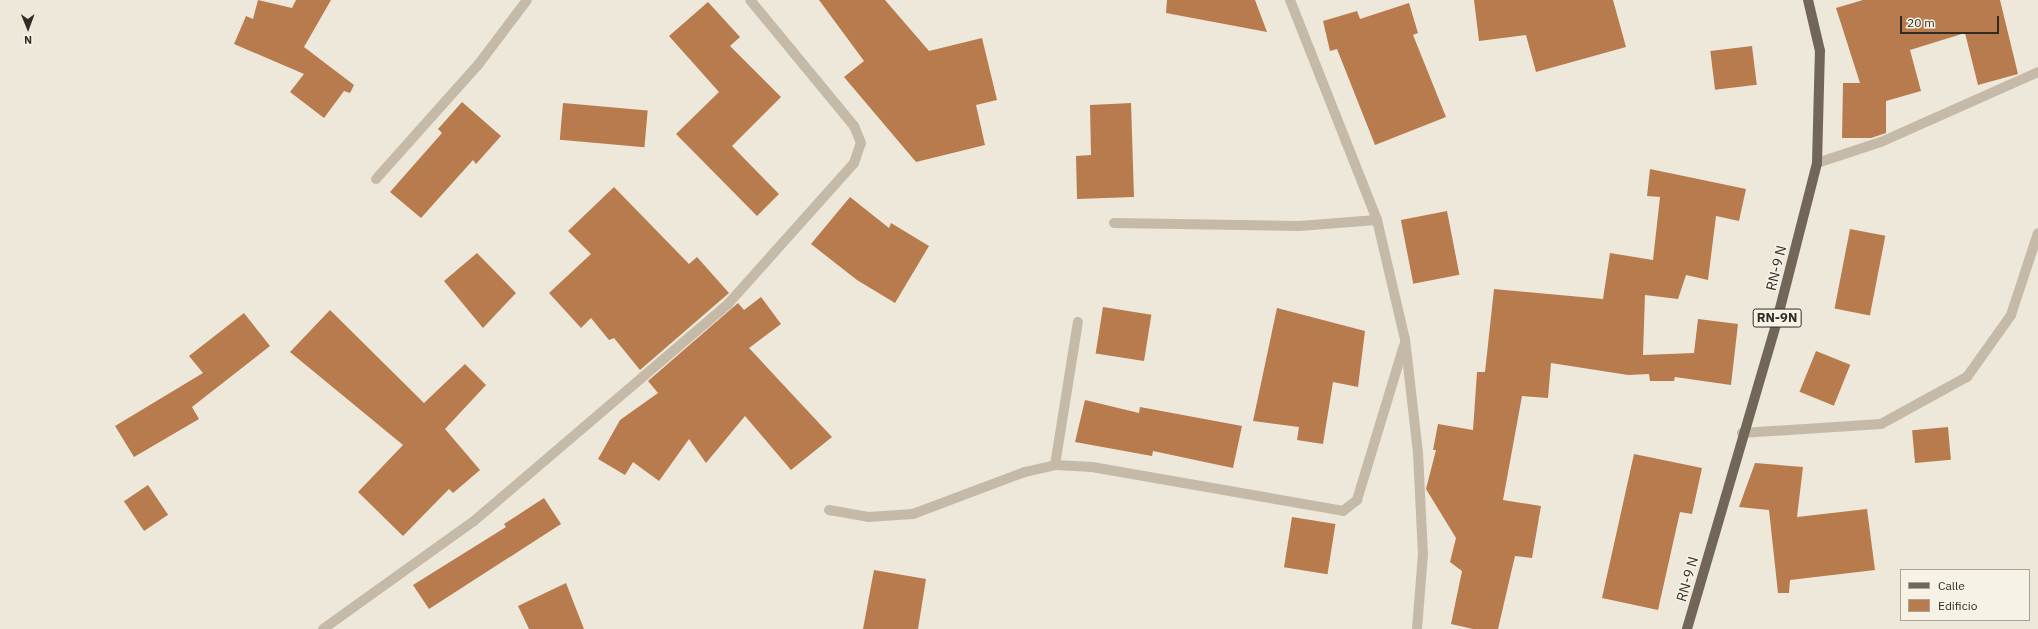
<!DOCTYPE html>
<style>
body{margin:0}
#map{position:relative;width:2038px;height:629px;overflow:hidden;background:#eee8da;font-family:"IBM Plex Sans",sans-serif}
div>[style]{position:absolute}
.building>*{inset:0;background:#b87b4d;transform-origin:0 0}
.lane>*{height:10px;margin:-5px;padding:0 5px;transform-origin:5px;border-radius:5px;background:#c5baa7}
.street>*{height:10px;margin:-5px;padding:0 5px;transform-origin:5px;border-radius:5px;background:#c5baa7}
.primary>*{height:10px;margin:-5px;padding:0 5px;transform-origin:5px;border-radius:5px;background:#726659}
span{translate:-50% -50%;white-space:nowrap;text-align:center;line-height:1.15;-webkit-text-stroke:3px #f6f2e5;paint-order:stroke}
.shield-label span{padding:1px 3px;background:#f6f2e5;border:1px solid;border-radius:3px;-webkit-text-stroke-width:0}
.shield-label{font-size:13px;color:#322c27;font-weight:700}
.street-label{font-size:14px;color:#322c27}
.legend{position:absolute;left:1900px;top:569px;width:130px;height:52px;box-sizing:border-box;background:#f6f2e5;border:1px solid #a8a399;margin:0;padding:5px 7px;list-style:none;font-size:12px;color:#322c27}
.legend li{display:flex;align-items:center;gap:8px;height:20px}
.legend b{width:20px;border:1px solid #a8a399}
.north{position:absolute;left:8px;top:8px;width:40px;height:40px;-webkit-text-stroke:3px #f6f2e5;paint-order:stroke;rotate:179deg;font-size:11px;font-weight:700;line-height:16px;text-align:center;color:#322c27}
.north::after{content:'';display:block;margin:auto;width:14px;height:18px;background:#322c27;clip-path:polygon(50% 0,100% 100%,50% 72%,0 100%)}
.scale{position:absolute;left:1900px;top:16px;width:99px;height:18px;box-sizing:border-box;border:2px solid #322c27;border-top:0;padding-left:5px;font-size:12px;line-height:14px;white-space:nowrap;color:#322c27;-webkit-text-stroke:3px #f6f2e5;paint-order:stroke}
</style>
<div id="map">
<div class="building">
<i style="clip-path:polygon(258px 0,292px 8px,296px 0,331px 0,304px 47px,354px 85px,350px 93px,344px 91px,324px 118px,290px 92px,304px 74px,234px 44px,246px 16px,253px 19px)"></i>
<i style="clip-path:polygon(819px 0,885px 0,929px 51px,982px 38px,997px 100px,976px 105px,985px 145px,916px 162px,844px 77px,864px 61px)"></i>
<i style="clip-path:polygon(1167px 0,1255px 0,1267px 32px,1166px 13px)"></i>
<i style="clip-path:polygon(1474px 0,1613px 0,1626px 47px,1536px 72px,1526px 35px,1479px 41px)"></i>
<i style="clip-path:polygon(1863px 0,2000px 0,2018px 74px,1978px 85px,1965px 33px,1910px 50px,1921px 91px,1886px 101px,1886px 133px,1871px 138px,1842px 138px,1843px 83px,1860px 83px,1836px 8px)"></i>
<i style="clip-path:polygon(708px 2px,740px 37px,730px 46px,781px 97px,732px 146px,779px 194px,757px 216px,676px 134px,719px 92px,669px 36px)"></i>
<i style="clip-path:polygon(1409px 3px,1418px 33px,1413px 35px,1446px 117px,1375px 145px,1337px 49px,1330px 51px,1323px 21px,1357px 11px,1360px 19px)"></i>
<i style="left:1752px;top:46px;width:39px;height:42px;rotate:83deg"></i>
<i style="clip-path:polygon(462px 102px,501px 136px,476px 164px,473px 160px,421px 218px,390px 192px,442px 133px,438px 129px)"></i>
<i style="left:563px;top:103px;width:85px;height:37px;rotate:5deg"></i>
<i style="clip-path:polygon(1131px 103px,1134px 197px,1077px 199px,1076px 156px,1091px 155px,1090px 105px)"></i>
<i style="clip-path:polygon(1650px 169px,1746px 189px,1739px 221px,1716px 216px,1708px 280px,1686px 275px,1678px 299px,1645px 295px,1643px 355px,1694px 353px,1698px 319px,1738px 324px,1731px 385px,1675px 377px,1674px 381px,1650px 381px,1649px 374px,1628px 375px,1551px 363px,1548px 398px,1522px 396px,1503px 500px,1541px 506px,1532px 558px,1515px 556px,1498px 629px,1473px 629px,1451px 624px,1462px 571px,1450px 562px,1456px 538px,1426px 489px,1436px 450px,1433px 450px,1438px 424px,1473px 430px,1477px 372px,1485px 372px,1494px 289px,1603px 299px,1610px 253px,1653px 260px,1660px 197px,1647px 196px)"></i>
<i style="clip-path:polygon(614px 187px,689px 264px,697px 257px,729px 293px,640px 370px,614px 338px,609px 340px,591px 318px,581px 328px,549px 293px,591px 254px,568px 231px)"></i>
<i style="clip-path:polygon(850px 197px,889px 228px,891px 223px,929px 246px,895px 303px,857px 280px,811px 244px)"></i>
<i style="left:1447px;top:211px;width:65px;height:47px;rotate:79deg"></i>
<i style="left:1850px;top:229px;width:36px;height:81px;rotate:11deg"></i>
<i style="clip-path:polygon(477px 253px,516px 293px,483px 328px,444px 281px)"></i>
<i style="clip-path:polygon(761px 297px,781px 324px,749px 348px,832px 437px,791px 470px,745px 416px,706px 463px,689px 439px,659px 481px,633px 462px,625px 475px,598px 459px,620px 420px,658px 393px,648px 381px,738px 303px,744px 310px)"></i>
<i style="left:1103px;top:307px;width:49px;height:47px;rotate:9deg"></i>
<i style="clip-path:polygon(1277px 308px,1365px 331px,1358px 387px,1333px 382px,1323px 444px,1297px 440px,1299px 427px,1253px 421px)"></i>
<i style="clip-path:polygon(330px 310px,424px 403px,465px 364px,486px 385px,445px 429px,480px 470px,453px 493px,449px 489px,403px 536px,358px 492px,403px 445px,290px 352px)"></i>
<i style="clip-path:polygon(244px 313px,270px 346px,192px 407px,199px 419px,134px 457px,115px 426px,203px 373px,189px 356px)"></i>
<i style="left:1816px;top:351px;width:37px;height:44px;rotate:22deg"></i>
<i style="clip-path:polygon(1085px 400px,1139px 413px,1140px 407px,1242px 426px,1233px 468px,1153px 451px,1152px 456px,1075px 442px)"></i>
<i style="left:1948px;top:427px;width:33px;height:36px;rotate:85deg"></i>
<i style="clip-path:polygon(1634px 454px,1702px 468px,1692px 514px,1680px 512px,1658px 610px,1602px 598px)"></i>
<i style="clip-path:polygon(1755px 463px,1803px 467px,1797px 517px,1867px 509px,1875px 570px,1790px 580px,1789px 593px,1778px 593px,1769px 510px,1739px 507px)"></i>
<i style="left:148px;top:485px;width:36px;height:29px;rotate:56deg"></i>
<i style="clip-path:polygon(544px 498px,561px 524px,429px 609px,413px 585px,506px 527px,504px 524px)"></i>
<i style="left:1292px;top:517px;width:44px;height:51px;rotate:9deg"></i>
<i style="clip-path:polygon(874px 570px,926px 579px,918px 629px,863px 629px)"></i>
<i style="clip-path:polygon(566px 583px,584px 629px,529px 629px,518px 606px)"></i>
</div>
<div class="lane">
<i style="left:1114px;top:223px;width:185px;rotate:0.9deg"></i>
<i style="left:1299px;top:226px;width:78px;rotate:-4.4deg"></i>
<i style="left:1742px;top:433px;width:139px;rotate:-3.7deg"></i>
<i style="left:1881px;top:424px;width:98px;rotate:-28.7deg"></i>
<i style="left:1967px;top:377px;width:76px;rotate:-54.6deg"></i>
<i style="left:2011px;top:315px;width:86px;rotate:-71.8deg"></i>
</div>
<div class="street">
<i style="left:1290px;top:0;width:237px;rotate:68.4deg"></i>
<i style="left:1377px;top:220px;width:122px;rotate:76.8deg"></i>
<i style="left:1405px;top:339px;width:115px;rotate:83.5deg"></i>
<i style="left:1418px;top:453px;width:101px;rotate:87.2deg"></i>
<i style="left:1423px;top:554px;width:75px;rotate:94.6deg"></i>
<i style="left:1817px;top:163px;width:67px;rotate:-18.2deg"></i>
<i style="left:1881px;top:142px;width:172px;rotate:-24deg"></i>
<i style="left:376px;top:179px;width:153px;rotate:-48.2deg"></i>
<i style="left:478px;top:65px;width:81px;rotate:-53deg"></i>
<i style="left:1055px;top:465px;width:37px;rotate:3deg"></i>
<i style="left:1092px;top:467px;width:255px;rotate:9.9deg"></i>
<i style="left:1343px;top:511px;width:18px;rotate:-38deg"></i>
<i style="left:1357px;top:500px;width:162px;rotate:-73.1deg"></i>
<i style="left:829px;top:510px;width:40px;rotate:10deg"></i>
<i style="left:868px;top:517px;width:45px;rotate:-3.8deg"></i>
<i style="left:913px;top:514px;width:120px;rotate:-20.6deg"></i>
<i style="left:1025px;top:472px;width:31px;rotate:-13deg"></i>
<i style="left:1055px;top:465px;width:145px;rotate:-80.9deg"></i>
<i style="left:323px;top:629px;width:186px;rotate:-35.6deg"></i>
<i style="left:474px;top:521px;width:334px;rotate:-40.5deg"></i>
<i style="left:728px;top:304px;width:189px;rotate:-48.2deg"></i>
<i style="left:854px;top:163px;width:21px;rotate:-71deg"></i>
<i style="left:861px;top:143px;width:18px;rotate:-112deg"></i>
<i style="left:854px;top:126px;width:163px;rotate:-129.5deg"></i>
</div>
<div class="primary">
<i style="left:1687px;top:629px;width:318px;rotate:-73.7deg"></i>
<i style="left:1776px;top:324px;width:166px;rotate:-75.7deg"></i>
<i style="left:1817px;top:163px;width:112px;rotate:-88.5deg"></i>
<i style="left:1820px;top:51px;width:52px;rotate:-103.2deg"></i>
</div>
<div class="shield-label">
<span style="left:1777px;top:318px">RN-9N</span>
</div>
<div class="street-label">
<span style="left:1776px;top:268px;rotate:-76deg">RN-9 N</span>
<span style="left:1687px;top:579px;rotate:-74deg">RN-9 N</span>
</div>
<ul class="legend">
<li><b style="height:5px;background:#726659"></b>Calle</li>
<li><b style="height:11px;background:#b87b4d"></b>Edificio</li>
</ul>
<div class="north">N</div>
<div class="scale">20 m</div>
</div>
